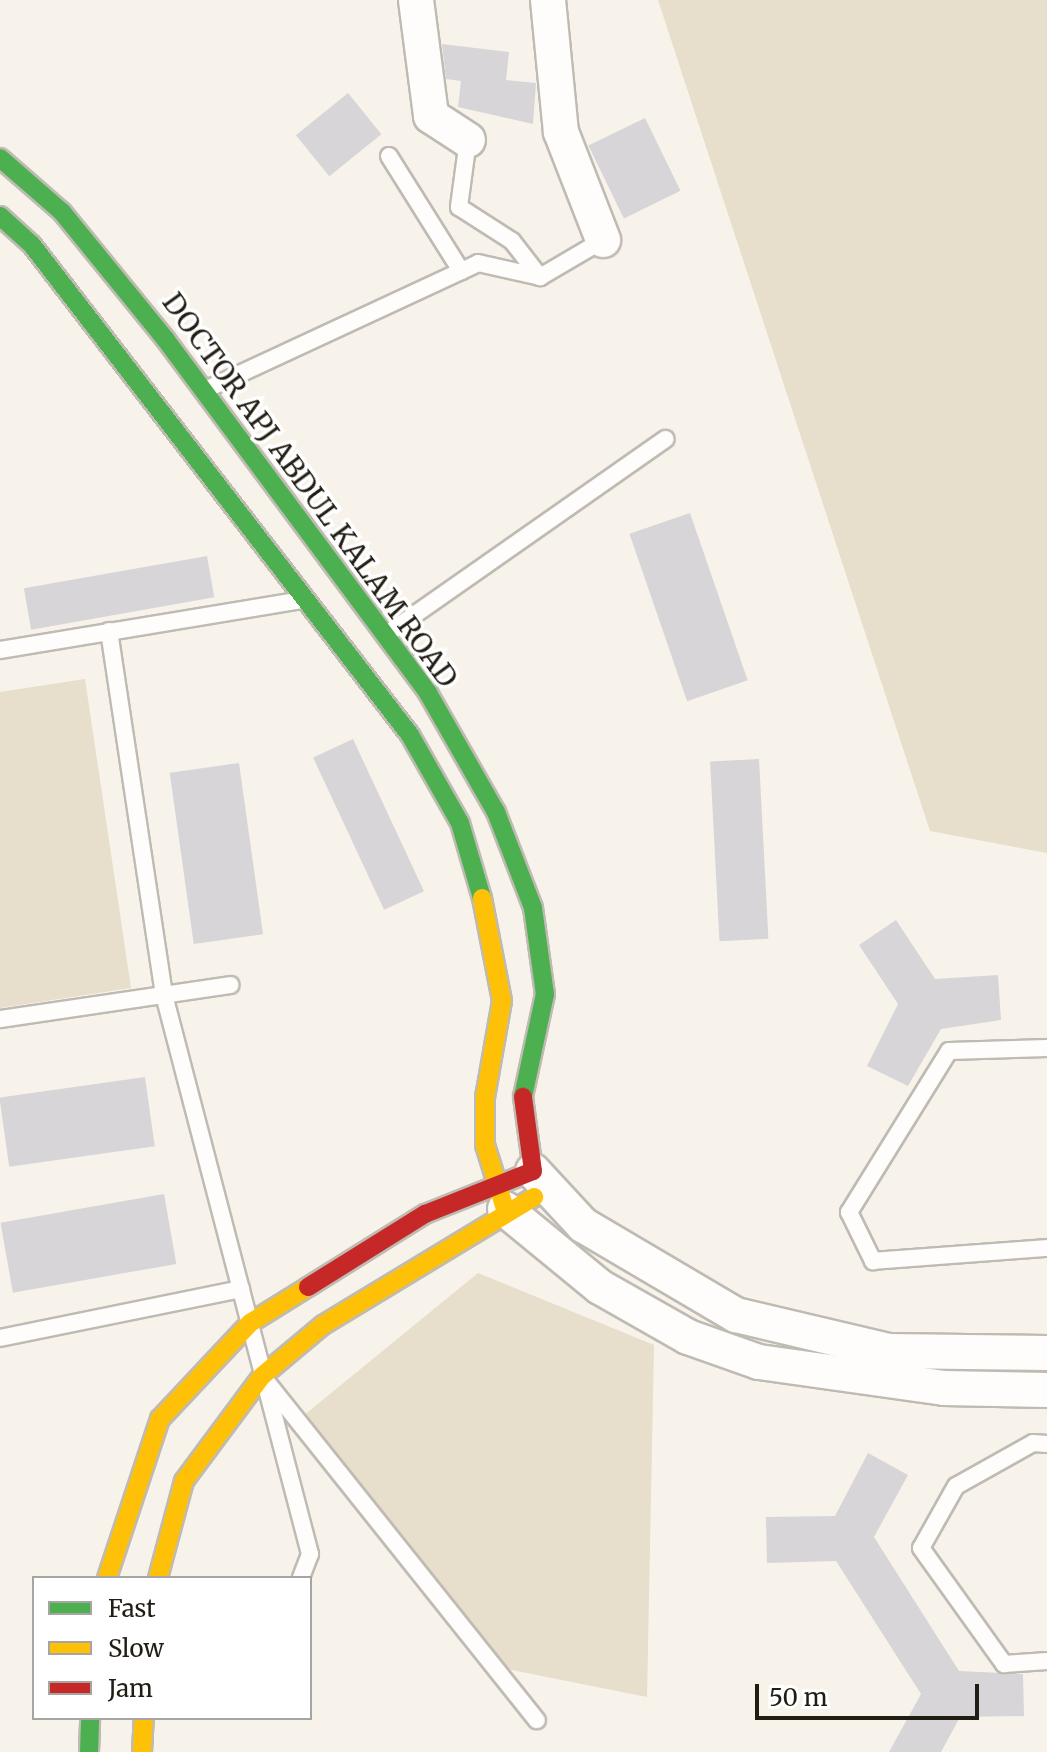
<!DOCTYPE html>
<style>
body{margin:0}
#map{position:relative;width:1047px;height:1752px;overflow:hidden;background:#f7f3eb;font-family:Merriweather,serif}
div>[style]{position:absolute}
.green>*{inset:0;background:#e7decb}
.building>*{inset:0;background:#d7d5d7;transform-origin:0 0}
.roads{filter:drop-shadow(2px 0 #bfbbb2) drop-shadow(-2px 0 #bfbbb2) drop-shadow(0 2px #bfbbb2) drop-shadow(0 -2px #bfbbb2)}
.lane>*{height:16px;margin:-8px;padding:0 8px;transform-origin:8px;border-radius:8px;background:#fefdfc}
.street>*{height:34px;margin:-17px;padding:0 17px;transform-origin:17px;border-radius:17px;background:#fefdfc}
.fast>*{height:18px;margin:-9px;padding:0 9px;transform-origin:9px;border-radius:9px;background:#4caf50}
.slow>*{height:18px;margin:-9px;padding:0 9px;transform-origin:9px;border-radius:9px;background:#ffc107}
.jam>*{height:18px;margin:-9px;padding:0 9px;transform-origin:9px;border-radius:9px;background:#c62828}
span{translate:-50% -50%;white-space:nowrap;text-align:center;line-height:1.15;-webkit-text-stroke:7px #fff;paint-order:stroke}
.street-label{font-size:28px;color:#211d13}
.legend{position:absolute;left:32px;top:1576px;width:280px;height:144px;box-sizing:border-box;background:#fff;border:2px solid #a6a5a1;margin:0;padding:10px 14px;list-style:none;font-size:24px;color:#211d13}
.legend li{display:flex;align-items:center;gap:16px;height:40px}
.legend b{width:40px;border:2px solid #a6a5a1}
.scale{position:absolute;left:755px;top:1684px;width:224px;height:36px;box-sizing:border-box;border:4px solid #211d13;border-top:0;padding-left:10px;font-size:24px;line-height:28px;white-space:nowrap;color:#211d13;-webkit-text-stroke:6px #fff;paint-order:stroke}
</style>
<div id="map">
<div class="green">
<i style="clip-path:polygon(658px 0,1047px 0,1047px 853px,930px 831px)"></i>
<i style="clip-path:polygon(85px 679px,131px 988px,0 1008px,0 692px)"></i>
<i style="clip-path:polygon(478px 1273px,654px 1345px,647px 1697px,492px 1666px,303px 1416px)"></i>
</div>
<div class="building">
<i style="clip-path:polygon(442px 44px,509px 52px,506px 80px,536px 83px,533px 124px,458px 107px,461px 81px,446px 79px)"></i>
<i style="left:348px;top:93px;width:53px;height:67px;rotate:51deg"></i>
<i style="left:645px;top:118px;width:81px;height:63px;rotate:64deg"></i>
<i style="left:690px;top:513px;width:177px;height:64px;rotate:71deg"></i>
<i style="left:207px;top:556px;width:42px;height:186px;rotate:80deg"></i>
<i style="left:353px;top:739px;width:168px;height:44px;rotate:65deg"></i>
<i style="left:759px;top:759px;width:180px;height:49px;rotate:87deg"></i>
<i style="left:239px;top:763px;width:173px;height:70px;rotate:82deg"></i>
<i style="clip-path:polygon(896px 920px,935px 979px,998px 975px,1001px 1020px,941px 1029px,908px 1086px,867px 1066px,898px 1004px,859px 945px)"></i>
<i style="left:145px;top:1077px;width:70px;height:147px;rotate:82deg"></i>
<i style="left:164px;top:1194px;width:71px;height:166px;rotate:80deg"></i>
<i style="clip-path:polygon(868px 1453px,908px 1475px,874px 1537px,959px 1671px,1023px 1674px,1024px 1716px,960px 1717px,941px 1752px,889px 1752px,921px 1694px,836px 1561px,767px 1563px,766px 1517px,835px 1516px)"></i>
</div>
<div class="roads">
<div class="lane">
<i style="left:468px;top:140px;width:68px;rotate:97.7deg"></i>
<i style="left:459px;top:207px;width:63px;rotate:32.7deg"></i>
<i style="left:512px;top:241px;width:46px;rotate:52.1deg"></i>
<i style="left:389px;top:156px;width:136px;rotate:57.9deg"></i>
<i style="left:205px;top:390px;width:301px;rotate:-24.9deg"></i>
<i style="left:478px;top:263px;width:64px;rotate:12.7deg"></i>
<i style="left:540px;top:277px;width:73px;rotate:-30.4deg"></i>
<i style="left:109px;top:631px;width:368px;rotate:81.4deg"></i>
<i style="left:164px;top:995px;width:578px;rotate:75.36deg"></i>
<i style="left:310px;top:1554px;width:26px;rotate:111deg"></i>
<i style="left:387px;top:634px;width:340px;rotate:-35deg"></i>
<i style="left:0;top:650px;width:305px;rotate:-9.4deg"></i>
<i style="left:0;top:1019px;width:233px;rotate:-8.4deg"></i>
<i style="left:1047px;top:1048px;width:98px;rotate:178.2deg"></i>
<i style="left:949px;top:1051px;width:190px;rotate:121.8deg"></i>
<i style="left:849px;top:1212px;width:55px;rotate:63.9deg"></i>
<i style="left:873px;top:1261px;width:174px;rotate:-4.3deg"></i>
<i style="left:0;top:1338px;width:246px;rotate:-11.5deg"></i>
<i style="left:266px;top:1381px;width:434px;rotate:51.4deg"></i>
<i style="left:1047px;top:1444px;width:14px;rotate:-176deg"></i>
<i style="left:1033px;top:1443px;width:88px;rotate:150.8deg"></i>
<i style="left:956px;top:1486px;width:71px;rotate:119.4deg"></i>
<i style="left:921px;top:1548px;width:143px;rotate:54.4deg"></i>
<i style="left:1004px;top:1664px;width:43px;rotate:-4deg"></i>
</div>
<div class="street">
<i style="left:416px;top:0;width:117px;rotate:82.6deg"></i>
<i style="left:431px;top:116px;width:44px;rotate:33deg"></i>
<i style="left:548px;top:0;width:133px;rotate:84.4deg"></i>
<i style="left:561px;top:132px;width:116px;rotate:68.7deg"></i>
<i style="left:533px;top:1171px;width:74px;rotate:47.2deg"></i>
<i style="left:583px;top:1225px;width:178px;rotate:30.5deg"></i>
<i style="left:736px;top:1315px;width:156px;rotate:13.3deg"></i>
<i style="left:888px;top:1351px;width:159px;rotate:0.7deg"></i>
<i style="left:505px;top:1209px;width:123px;rotate:39.4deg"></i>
<i style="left:600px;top:1287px;width:101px;rotate:29.6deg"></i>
<i style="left:688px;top:1337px;width:75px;rotate:19.4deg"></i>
<i style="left:759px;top:1362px;width:187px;rotate:8deg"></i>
<i style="left:944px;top:1388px;width:103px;rotate:1.1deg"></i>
</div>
<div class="fast">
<i style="left:0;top:158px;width:82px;rotate:41.1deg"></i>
<i style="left:62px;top:212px;width:165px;rotate:50.9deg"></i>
<i style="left:166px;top:340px;width:440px;rotate:53.4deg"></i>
<i style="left:428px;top:693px;width:137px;rotate:60.3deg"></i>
<i style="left:496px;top:812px;width:103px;rotate:68.9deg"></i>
<i style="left:533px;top:908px;width:87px;rotate:82.1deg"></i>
<i style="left:545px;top:994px;width:105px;rotate:102.1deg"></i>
<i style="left:0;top:216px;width:43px;rotate:42.2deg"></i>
<i style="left:32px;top:245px;width:619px;rotate:52.35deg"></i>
<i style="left:410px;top:735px;width:101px;rotate:60.4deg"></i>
<i style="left:460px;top:823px;width:78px;rotate:73.7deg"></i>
<i style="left:89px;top:1752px;width:34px;rotate:-88deg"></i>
</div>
<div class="slow">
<i style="left:482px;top:898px;width:105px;rotate:79deg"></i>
<i style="left:502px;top:1001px;width:97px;rotate:100deg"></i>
<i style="left:485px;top:1097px;width:48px;rotate:90deg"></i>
<i style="left:485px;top:1145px;width:67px;rotate:72.6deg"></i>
<i style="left:107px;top:1578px;width:168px;rotate:-71.6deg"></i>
<i style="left:160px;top:1419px;width:132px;rotate:-46.8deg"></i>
<i style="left:250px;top:1323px;width:68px;rotate:-31.8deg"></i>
<i style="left:158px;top:1578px;width:100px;rotate:-75deg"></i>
<i style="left:184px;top:1481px;width:131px;rotate:-53.4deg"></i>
<i style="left:262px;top:1376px;width:80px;rotate:-39.9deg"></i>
<i style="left:323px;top:1325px;width:247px;rotate:-31.2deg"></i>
<i style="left:142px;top:1752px;width:34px;rotate:-87deg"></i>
</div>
<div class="jam">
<i style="left:308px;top:1287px;width:138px;rotate:-32deg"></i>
<i style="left:425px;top:1214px;width:116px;rotate:-21.7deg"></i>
<i style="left:533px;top:1171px;width:75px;rotate:-97.7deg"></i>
</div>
</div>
<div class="street-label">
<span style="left:310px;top:490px;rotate:54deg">DOCTOR APJ ABDUL KALAM ROAD</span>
</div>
<ul class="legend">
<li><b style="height:10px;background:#4caf50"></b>Fast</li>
<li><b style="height:10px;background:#ffc107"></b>Slow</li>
<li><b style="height:10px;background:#c62828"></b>Jam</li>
</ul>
<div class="scale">50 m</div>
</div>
